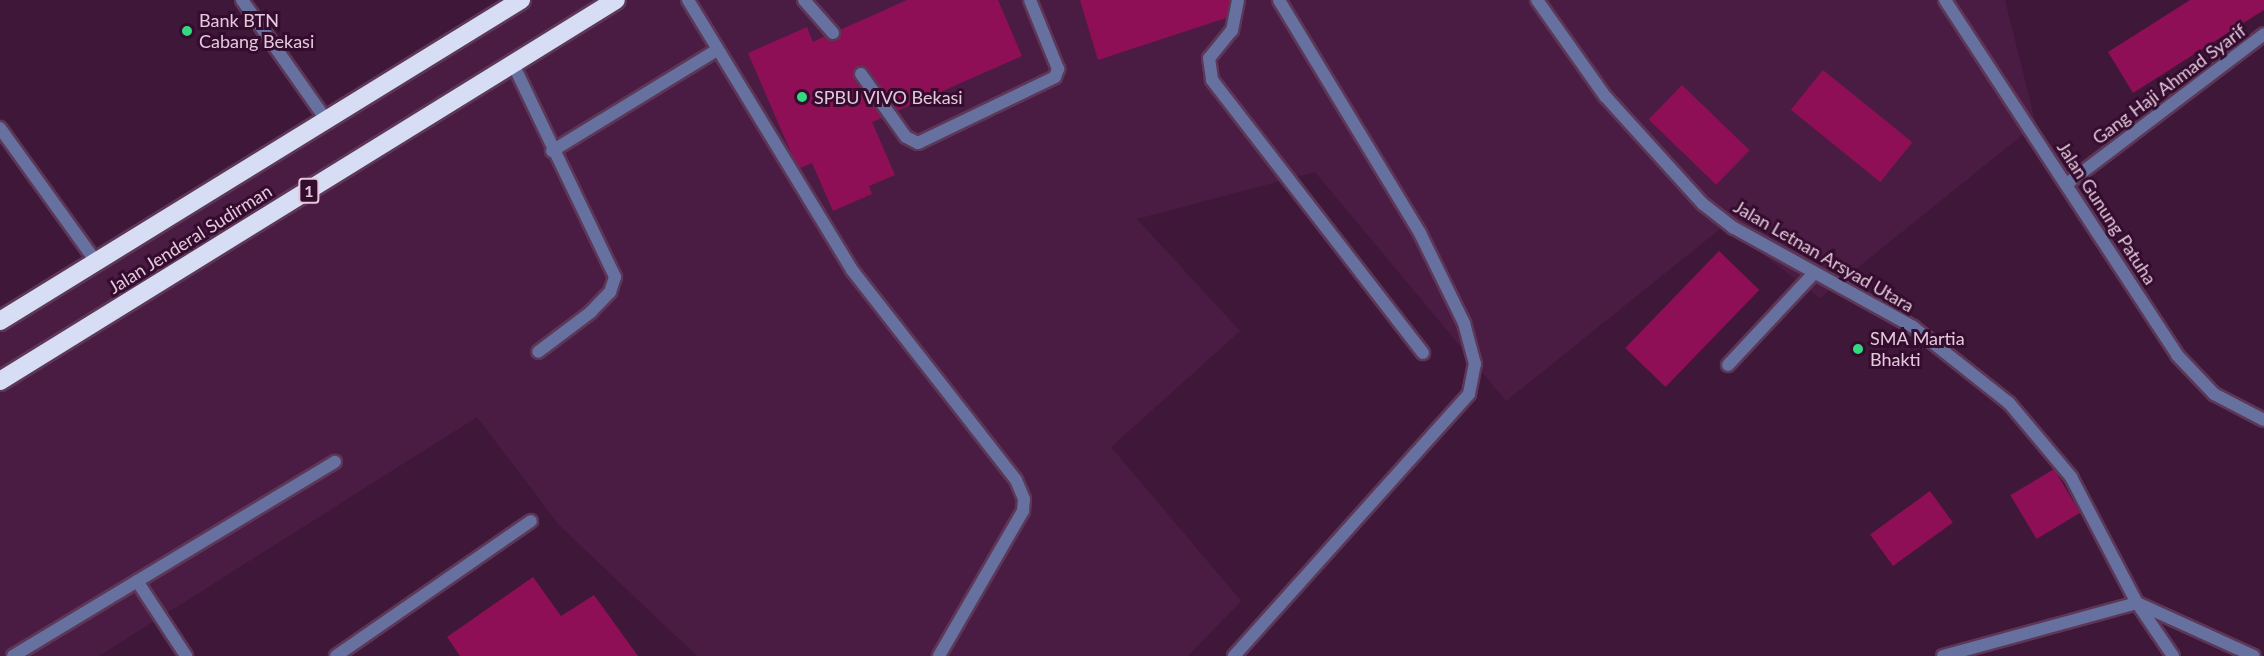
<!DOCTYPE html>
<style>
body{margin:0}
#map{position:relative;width:2264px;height:656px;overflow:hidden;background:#3f1739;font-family:Lato,sans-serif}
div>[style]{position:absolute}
.built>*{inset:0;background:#4b1c43}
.building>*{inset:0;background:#8e0f55;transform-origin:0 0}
.roads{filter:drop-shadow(2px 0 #5d3757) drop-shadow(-2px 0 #5d3757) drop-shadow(0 2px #5d3757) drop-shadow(0 -2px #5d3757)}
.lane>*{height:12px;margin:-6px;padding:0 6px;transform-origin:6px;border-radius:6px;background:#6771a0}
.street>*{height:12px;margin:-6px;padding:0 6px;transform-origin:6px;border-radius:6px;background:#6771a0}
.highway>*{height:18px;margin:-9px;padding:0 9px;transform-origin:9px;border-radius:9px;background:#d7ddf5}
.dots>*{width:16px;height:16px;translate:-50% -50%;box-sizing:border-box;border:3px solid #340c2e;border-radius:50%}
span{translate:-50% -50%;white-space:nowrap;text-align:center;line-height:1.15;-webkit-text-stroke:6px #340c2e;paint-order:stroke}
.shield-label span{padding:2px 4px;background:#340c2e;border:2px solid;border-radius:4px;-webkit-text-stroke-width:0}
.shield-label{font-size:16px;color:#e4c9dd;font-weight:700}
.poi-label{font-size:18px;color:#e4c9dd}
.left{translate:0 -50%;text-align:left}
.street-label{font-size:18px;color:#e4c9dd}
</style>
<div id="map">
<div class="built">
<i style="clip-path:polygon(521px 0,2005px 0,2036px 124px,1820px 298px,1725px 225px,1506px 401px,1315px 172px,1137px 219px,1240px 331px,1111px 447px,1241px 601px,1188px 656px,697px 656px,559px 525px,477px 417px,99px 656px,0 656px,0 321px)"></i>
</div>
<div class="building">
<i style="clip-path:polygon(907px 0,998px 0,1022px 56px,897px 111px,867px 69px,856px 68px,854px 79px,882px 118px,872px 122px,895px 175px,869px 186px,872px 194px,833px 211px,812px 163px,800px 168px,792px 155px,748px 53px,807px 27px,813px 42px,825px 36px,835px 41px,840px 30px)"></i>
<i style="clip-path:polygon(1080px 0,1230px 0,1226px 18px,1098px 60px)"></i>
<i style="clip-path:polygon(2190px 0,2264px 0,2264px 10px,2133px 93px,2108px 52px)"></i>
<i style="left:1823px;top:70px;width:115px;height:51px;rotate:39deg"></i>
<i style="left:1682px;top:85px;width:94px;height:48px;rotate:44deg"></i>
<i style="left:1719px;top:251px;width:56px;height:135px;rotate:44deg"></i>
<i style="left:2054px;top:469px;width:51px;height:51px;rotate:59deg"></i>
<i style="left:1930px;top:491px;width:39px;height:74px;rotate:54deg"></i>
<i style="clip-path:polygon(533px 577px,561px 616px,594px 595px,638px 656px,460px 656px,447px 637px)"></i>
</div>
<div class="roads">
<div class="lane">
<i style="left:688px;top:0;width:316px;rotate:58.7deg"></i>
<i style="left:852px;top:270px;width:266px;rotate:52deg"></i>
<i style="left:1016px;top:480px;width:21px;rotate:67deg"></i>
<i style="left:1024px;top:499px;width:12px;rotate:95deg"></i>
<i style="left:1023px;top:511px;width:168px;rotate:120.1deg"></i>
<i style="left:804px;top:0;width:44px;rotate:48.7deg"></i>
<i style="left:1238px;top:0;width:31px;rotate:101deg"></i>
<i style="left:1232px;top:30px;width:36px;rotate:129deg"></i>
<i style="left:1209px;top:58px;width:22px;rotate:82deg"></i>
<i style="left:1212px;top:80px;width:345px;rotate:52.3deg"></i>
<i style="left:514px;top:66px;width:234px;rotate:64.4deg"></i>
<i style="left:615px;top:277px;width:16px;rotate:108deg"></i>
<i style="left:610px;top:292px;width:28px;rotate:134deg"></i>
<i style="left:591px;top:312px;width:66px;rotate:143deg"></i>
<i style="left:861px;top:74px;width:77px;rotate:54.5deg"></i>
<i style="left:906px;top:137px;width:13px;rotate:27deg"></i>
<i style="left:918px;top:143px;width:152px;rotate:-25.7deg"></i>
<i style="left:1055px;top:77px;width:9px;rotate:-69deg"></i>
<i style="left:1058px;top:69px;width:74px;rotate:-112.1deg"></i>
<i style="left:0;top:128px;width:166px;rotate:54.3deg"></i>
<i style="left:552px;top:151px;width:193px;rotate:-31.5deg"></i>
<i style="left:1728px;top:365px;width:126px;rotate:-46.9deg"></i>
<i style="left:336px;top:656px;width:237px;rotate:-34.7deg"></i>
<i style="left:1234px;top:656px;width:352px;rotate:-48.1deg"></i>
<i style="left:1469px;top:394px;width:31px;rotate:-79deg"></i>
<i style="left:1475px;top:364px;width:42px;rotate:-105deg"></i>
<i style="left:1464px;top:323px;width:100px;rotate:-116.1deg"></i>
<i style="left:1420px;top:233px;width:272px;rotate:-121.2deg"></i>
</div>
<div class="street">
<i style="left:242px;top:0;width:148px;rotate:54.9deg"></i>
<i style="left:1537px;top:0;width:118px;rotate:54.7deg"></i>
<i style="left:1605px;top:96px;width:146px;rotate:47.8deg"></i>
<i style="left:1703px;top:204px;width:39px;rotate:38deg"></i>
<i style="left:1734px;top:228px;width:205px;rotate:28.9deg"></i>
<i style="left:1913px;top:327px;width:122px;rotate:38.4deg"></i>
<i style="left:2009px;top:403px;width:97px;rotate:50deg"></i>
<i style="left:2071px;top:477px;width:142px;rotate:62.4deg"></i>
<i style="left:2137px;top:603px;width:64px;rotate:55.8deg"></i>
<i style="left:1945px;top:0;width:424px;rotate:56.8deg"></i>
<i style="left:2177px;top:355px;width:54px;rotate:46.5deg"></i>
<i style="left:2214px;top:394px;width:56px;rotate:27.5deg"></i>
<i style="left:2068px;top:183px;width:246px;rotate:-37.2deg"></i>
<i style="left:137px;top:581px;width:90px;rotate:56.8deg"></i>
<i style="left:13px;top:656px;width:376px;rotate:-31.1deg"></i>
<i style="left:1943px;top:656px;width:201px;rotate:-15.3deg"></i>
<i style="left:2137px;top:603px;width:128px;rotate:24.4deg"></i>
</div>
<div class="highway">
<i style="left:0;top:321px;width:612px;rotate:-31.64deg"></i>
<i style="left:0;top:381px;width:724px;rotate:-31.74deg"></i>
</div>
</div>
<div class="dots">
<i style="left:187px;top:31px;background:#34d881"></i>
<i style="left:802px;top:97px;background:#34d881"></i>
<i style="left:1858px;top:349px;background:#34d881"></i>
</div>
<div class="shield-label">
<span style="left:309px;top:191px">1</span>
</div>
<div class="poi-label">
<span class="left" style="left:199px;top:31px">Bank BTN<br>Cabang Bekasi</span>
<span class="left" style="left:814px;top:97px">SPBU VIVO Bekasi</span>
<span class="left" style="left:1870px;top:349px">SMA Martia<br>Bhakti</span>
</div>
<div class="street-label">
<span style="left:2169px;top:84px;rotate:-37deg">Gang Haji Ahmad Syarif</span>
<span style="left:2107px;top:213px;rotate:57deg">Jalan Gunung Patuha</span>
<span style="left:190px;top:239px;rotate:-32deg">Jalan Jenderal Sudirman</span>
<span style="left:1824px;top:256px;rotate:30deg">Jalan Letnan Arsyad Utara</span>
</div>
</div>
